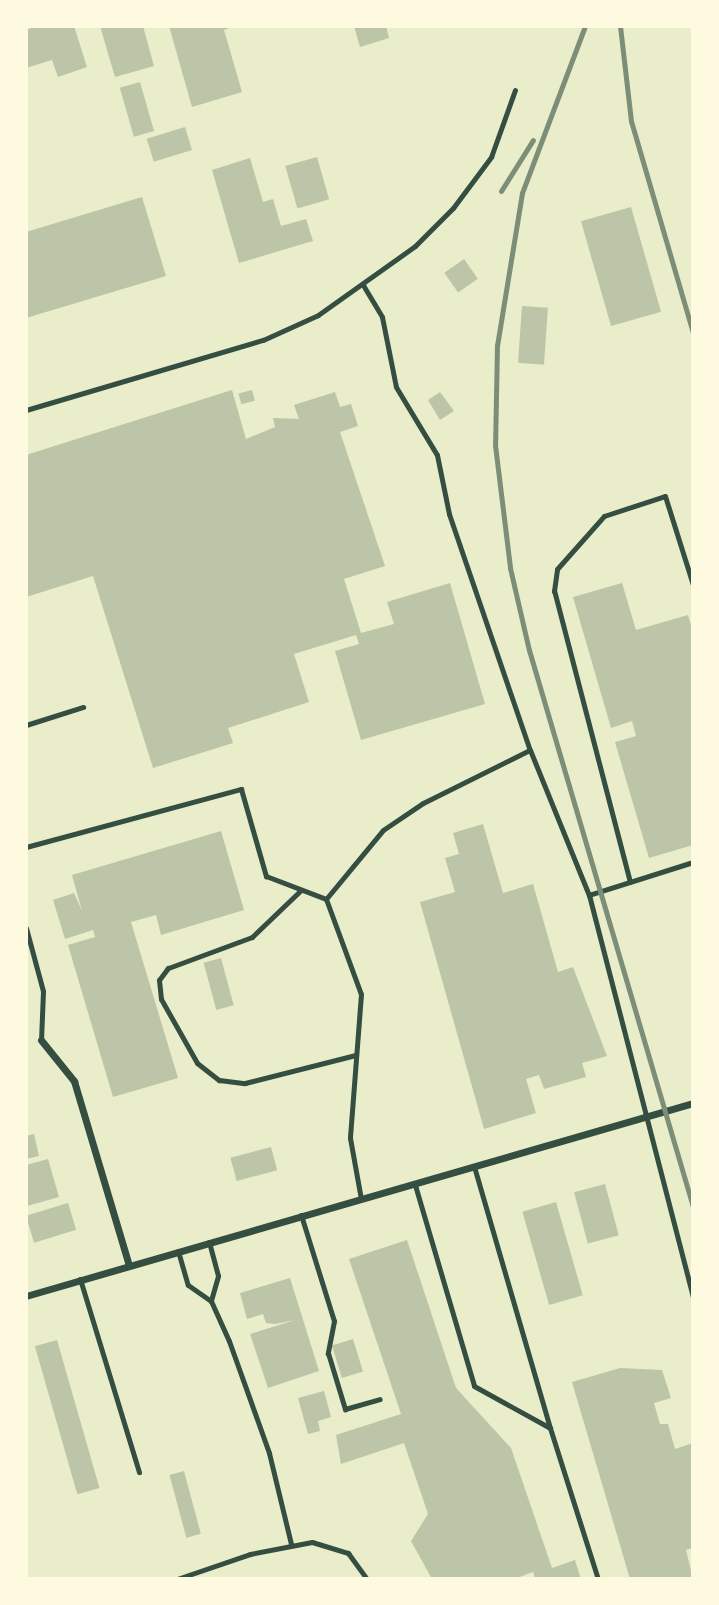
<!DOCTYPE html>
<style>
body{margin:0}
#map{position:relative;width:719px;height:1605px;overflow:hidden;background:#e9edc9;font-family:"Sofia Sans Condensed",sans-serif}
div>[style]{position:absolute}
.building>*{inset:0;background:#bcc5a7;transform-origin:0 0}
.service>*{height:5px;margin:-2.5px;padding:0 2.5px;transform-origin:2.5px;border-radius:2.5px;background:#344e41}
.minor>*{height:7px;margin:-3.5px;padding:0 3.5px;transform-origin:3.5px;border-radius:3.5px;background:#344e41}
.rail>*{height:5px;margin:-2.5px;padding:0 2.5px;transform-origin:2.5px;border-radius:2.5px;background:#7c8e77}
span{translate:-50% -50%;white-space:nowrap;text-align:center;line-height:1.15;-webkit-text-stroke:7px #fefae0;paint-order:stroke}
.frame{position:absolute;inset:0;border:28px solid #fefae0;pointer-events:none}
</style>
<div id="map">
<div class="building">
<i style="clip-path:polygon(36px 26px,74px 26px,87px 67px,58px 77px,52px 60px,26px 68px,26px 30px)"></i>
<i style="clip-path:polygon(100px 26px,143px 26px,154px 66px,115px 77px)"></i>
<i style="clip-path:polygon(169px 26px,234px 26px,224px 30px,242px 92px,192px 107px)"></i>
<i style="clip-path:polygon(354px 26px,386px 26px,389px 38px,360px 47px)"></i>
<i style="left:140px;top:82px;width:51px;height:21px;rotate:74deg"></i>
<i style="left:185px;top:127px;width:24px;height:40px;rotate:73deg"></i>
<i style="left:317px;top:157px;width:44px;height:33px;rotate:74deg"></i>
<i style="clip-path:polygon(250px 158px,263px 202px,273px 199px,281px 226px,306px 219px,313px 241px,239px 263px,212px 170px)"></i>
<i style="clip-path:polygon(142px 197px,166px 276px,26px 318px,26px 232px)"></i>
<i style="left:631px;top:207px;width:109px;height:52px;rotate:74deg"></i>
<i style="left:464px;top:259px;width:24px;height:24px;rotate:55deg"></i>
<i style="left:522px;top:306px;width:26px;height:57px;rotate:4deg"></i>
<i style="clip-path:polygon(232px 390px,246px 439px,275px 427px,273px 418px,299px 419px,294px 405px,335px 392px,340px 407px,351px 404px,358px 426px,340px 432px,385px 566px,344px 579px,361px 633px,394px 624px,387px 602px,450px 583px,485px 704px,361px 740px,335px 651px,359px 644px,356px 635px,294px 654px,309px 702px,228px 728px,233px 743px,153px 768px,93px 576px,26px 597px,26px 455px)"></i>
<i style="left:252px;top:390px;width:11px;height:14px;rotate:75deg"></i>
<i style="clip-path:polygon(440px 392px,454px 411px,440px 420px,428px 400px)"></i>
<i style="clip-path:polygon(622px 583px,636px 630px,688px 615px,693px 632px,693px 845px,649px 858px,615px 742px,636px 736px,632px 721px,611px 728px,573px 597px)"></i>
<i style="clip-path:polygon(483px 824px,503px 893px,533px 884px,558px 972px,573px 967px,607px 1056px,582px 1063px,586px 1077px,544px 1089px,539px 1075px,526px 1079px,536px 1113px,484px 1129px,420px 902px,455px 892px,445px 858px,459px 854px,453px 833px)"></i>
<i style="clip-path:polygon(221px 831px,244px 910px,161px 935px,156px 915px,131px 922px,178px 1078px,113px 1097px,68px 945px,95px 937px,93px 930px,65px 939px,53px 900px,74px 893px,82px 911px,72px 875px)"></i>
<i style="left:221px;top:958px;width:49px;height:18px;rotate:75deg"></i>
<i style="clip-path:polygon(34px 1134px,39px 1156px,26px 1159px,26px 1136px)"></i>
<i style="left:271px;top:1147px;width:24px;height:42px;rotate:75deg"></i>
<i style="clip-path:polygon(48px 1159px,59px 1197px,27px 1206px,26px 1165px)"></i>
<i style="left:605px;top:1184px;width:53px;height:32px;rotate:75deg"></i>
<i style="left:556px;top:1202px;width:97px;height:35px;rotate:74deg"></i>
<i style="left:68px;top:1203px;width:28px;height:44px;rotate:73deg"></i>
<i style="clip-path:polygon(407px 1240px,456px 1388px,511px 1448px,552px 1568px,575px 1560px,581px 1579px,535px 1579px,533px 1572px,514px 1579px,432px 1579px,411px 1541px,428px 1514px,404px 1443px,341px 1464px,336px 1435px,401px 1414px,349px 1259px)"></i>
<i style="clip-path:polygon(290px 1278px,319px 1371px,268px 1388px,250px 1334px,295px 1320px,275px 1324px,266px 1323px,263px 1314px,247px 1319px,240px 1293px)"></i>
<i style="left:353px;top:1339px;width:34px;height:22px;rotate:73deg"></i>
<i style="left:57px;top:1340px;width:154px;height:23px;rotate:74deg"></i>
<i style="clip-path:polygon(620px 1368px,662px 1370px,671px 1398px,654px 1403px,660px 1424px,668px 1424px,675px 1449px,693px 1443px,693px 1548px,686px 1550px,693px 1579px,630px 1579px,572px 1382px)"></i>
<i style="clip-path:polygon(324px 1391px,331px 1417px,318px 1421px,320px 1431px,308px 1434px,298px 1398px)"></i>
<i style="left:184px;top:1471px;width:65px;height:15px;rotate:75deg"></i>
</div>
<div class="service">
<i style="left:363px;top:285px;width:37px;rotate:59deg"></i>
<i style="left:382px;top:317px;width:71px;rotate:78.7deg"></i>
<i style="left:396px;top:387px;width:79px;rotate:58.9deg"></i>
<i style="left:437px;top:455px;width:60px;rotate:78.5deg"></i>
<i style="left:449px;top:514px;width:250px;rotate:71.1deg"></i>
<i style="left:530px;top:750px;width:157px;rotate:67.9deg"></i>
<i style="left:26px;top:410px;width:247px;rotate:-16.5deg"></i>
<i style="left:263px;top:340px;width:60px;rotate:-24.4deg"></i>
<i style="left:318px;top:315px;width:119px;rotate:-35.4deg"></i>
<i style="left:415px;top:246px;width:54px;rotate:-45deg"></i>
<i style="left:453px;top:208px;width:64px;rotate:-53.3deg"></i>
<i style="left:491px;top:157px;width:71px;rotate:-70.3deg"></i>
<i style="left:26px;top:725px;width:60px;rotate:-17.5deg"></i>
<i style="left:26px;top:847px;width:223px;rotate:-15.1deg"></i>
<i style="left:241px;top:789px;width:91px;rotate:74deg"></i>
<i style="left:266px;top:876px;width:64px;rotate:21deg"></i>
<i style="left:326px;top:899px;width:101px;rotate:69.8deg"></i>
<i style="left:361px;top:994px;width:144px;rotate:94.4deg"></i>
<i style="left:350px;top:1138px;width:62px;rotate:79.8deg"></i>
<i style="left:693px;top:862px;width:109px;rotate:162.4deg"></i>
<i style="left:589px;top:895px;width:416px;rotate:75.5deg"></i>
<i style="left:630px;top:882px;width:301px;rotate:-104.6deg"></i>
<i style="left:554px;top:591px;width:22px;rotate:-82deg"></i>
<i style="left:557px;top:569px;width:71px;rotate:-48.4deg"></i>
<i style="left:604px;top:516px;width:64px;rotate:-18.2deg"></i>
<i style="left:665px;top:496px;width:93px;rotate:72.5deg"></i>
<i style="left:301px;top:890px;width:68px;rotate:136.2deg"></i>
<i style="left:252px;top:937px;width:90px;rotate:159.7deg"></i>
<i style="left:168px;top:968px;width:15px;rotate:127deg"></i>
<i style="left:159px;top:980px;width:19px;rotate:84deg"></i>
<i style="left:161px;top:999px;width:73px;rotate:60.6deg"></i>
<i style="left:197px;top:1063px;width:28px;rotate:38deg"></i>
<i style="left:219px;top:1080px;width:26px;rotate:7deg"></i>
<i style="left:245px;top:1083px;width:114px;rotate:-14.2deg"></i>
<i style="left:326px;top:899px;width:89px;rotate:-50.4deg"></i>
<i style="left:383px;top:830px;width:48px;rotate:-34deg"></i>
<i style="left:423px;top:803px;width:119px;rotate:-26.4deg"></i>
<i style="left:26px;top:928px;width:65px;rotate:74.9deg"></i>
<i style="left:43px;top:991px;width:49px;rotate:92.3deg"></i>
<i style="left:415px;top:1185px;width:209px;rotate:73.6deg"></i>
<i style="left:474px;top:1386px;width:87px;rotate:28.9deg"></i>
<i style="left:550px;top:1428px;width:272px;rotate:-106.2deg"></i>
<i style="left:301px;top:1215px;width:111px;rotate:72.7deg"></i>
<i style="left:334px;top:1321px;width:33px;rotate:101deg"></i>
<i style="left:328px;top:1353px;width:59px;rotate:73.1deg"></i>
<i style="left:345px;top:1409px;width:36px;rotate:-16deg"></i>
<i style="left:209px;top:1242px;width:35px;rotate:75deg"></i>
<i style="left:218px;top:1276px;width:26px;rotate:106deg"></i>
<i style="left:178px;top:1251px;width:35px;rotate:74deg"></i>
<i style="left:188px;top:1285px;width:28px;rotate:35deg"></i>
<i style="left:211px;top:1301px;width:44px;rotate:65.8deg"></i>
<i style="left:229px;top:1341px;width:119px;rotate:70.3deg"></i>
<i style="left:269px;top:1453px;width:94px;rotate:76.4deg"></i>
<i style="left:80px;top:1279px;width:202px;rotate:73deg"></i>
<i style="left:550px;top:1428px;width:158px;rotate:72.4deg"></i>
<i style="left:177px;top:1579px;width:77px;rotate:-18.9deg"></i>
<i style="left:250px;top:1554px;width:63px;rotate:-11deg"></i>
<i style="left:312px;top:1542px;width:38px;rotate:17deg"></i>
<i style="left:348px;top:1553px;width:32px;rotate:54deg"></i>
</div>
<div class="minor">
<i style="left:41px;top:1040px;width:53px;rotate:51.2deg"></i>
<i style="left:74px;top:1081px;width:192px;rotate:73.4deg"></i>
<i style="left:26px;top:1296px;width:694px;rotate:-16.14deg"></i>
</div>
<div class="rail">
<i style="left:585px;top:26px;width:178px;rotate:110.7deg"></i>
<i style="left:522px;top:193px;width:154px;rotate:99.3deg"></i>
<i style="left:497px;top:345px;width:100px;rotate:91.1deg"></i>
<i style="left:495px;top:445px;width:124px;rotate:83deg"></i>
<i style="left:510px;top:568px;width:84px;rotate:77deg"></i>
<i style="left:529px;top:650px;width:581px;rotate:73.59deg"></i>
<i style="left:620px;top:26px;width:96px;rotate:83.4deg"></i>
<i style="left:631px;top:121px;width:221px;rotate:73.7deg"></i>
<i style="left:501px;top:191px;width:60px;rotate:-57.9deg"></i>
</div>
<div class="frame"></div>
</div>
